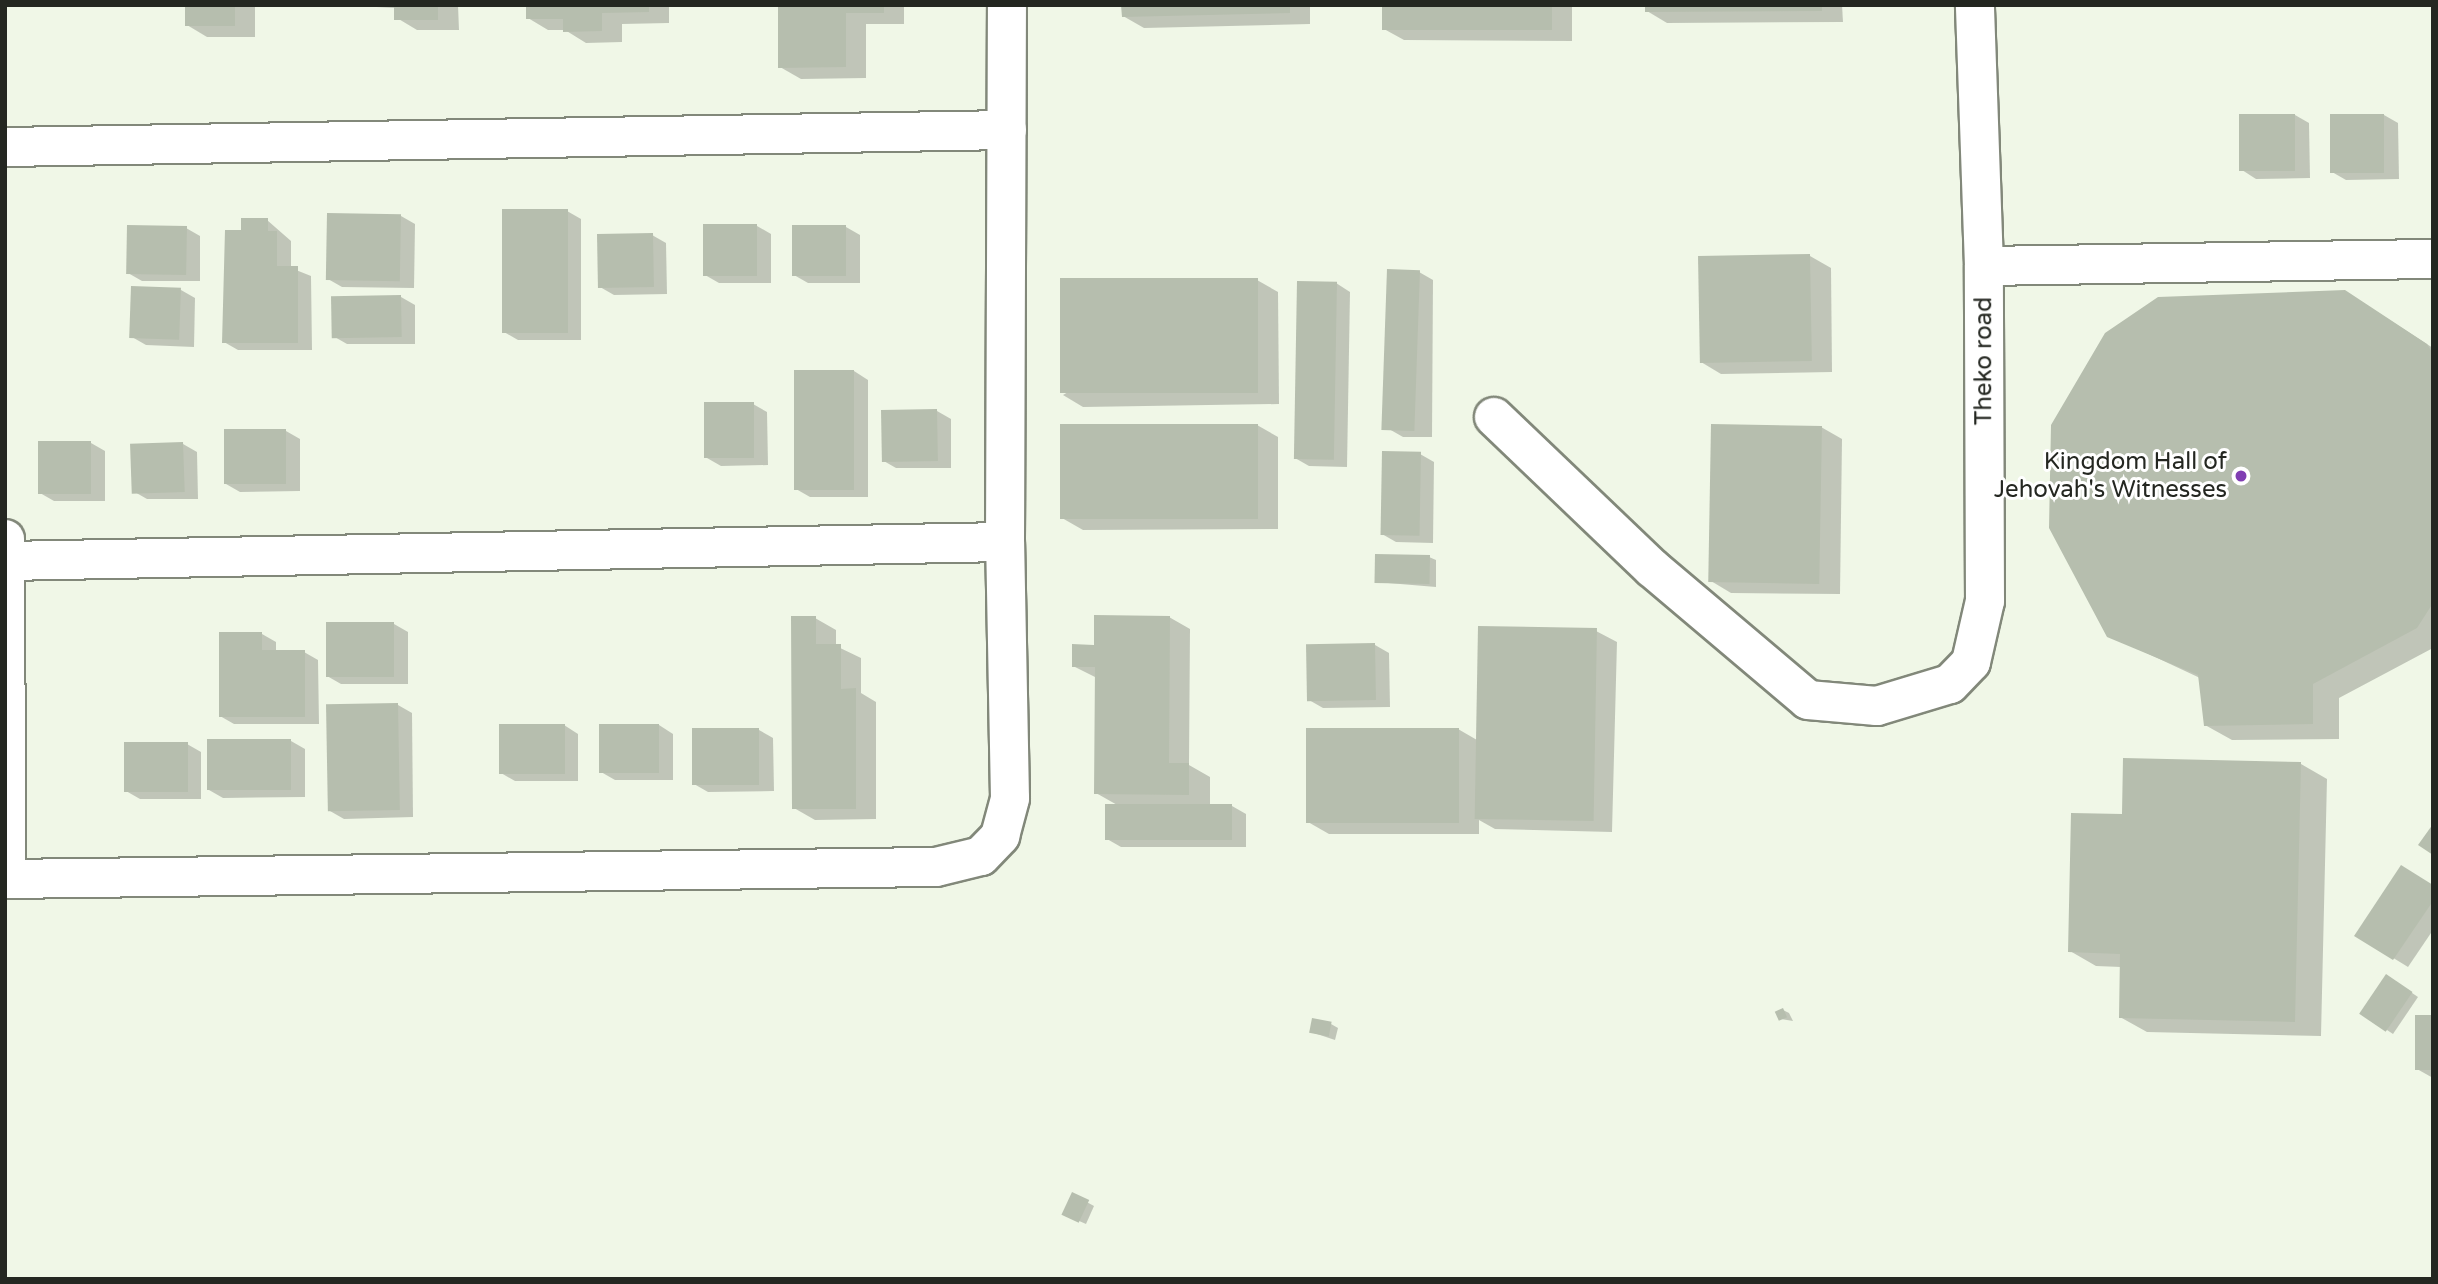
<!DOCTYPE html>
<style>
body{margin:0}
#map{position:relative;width:2438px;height:1284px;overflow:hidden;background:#f0f7e7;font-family:"Varela Round",sans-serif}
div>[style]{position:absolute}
.shadow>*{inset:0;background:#0003}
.building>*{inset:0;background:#b6beae;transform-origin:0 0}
.roads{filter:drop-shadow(2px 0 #82887a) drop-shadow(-2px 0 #82887a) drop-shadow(0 2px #82887a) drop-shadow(0 -2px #82887a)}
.street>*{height:38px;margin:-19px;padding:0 19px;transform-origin:19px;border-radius:19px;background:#fff}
.dots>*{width:19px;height:19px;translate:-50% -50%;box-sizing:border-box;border:4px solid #fff;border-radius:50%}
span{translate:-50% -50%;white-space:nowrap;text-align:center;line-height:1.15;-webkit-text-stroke:6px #fff;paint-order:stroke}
.street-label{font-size:24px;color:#242721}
.poi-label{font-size:24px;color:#242721}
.right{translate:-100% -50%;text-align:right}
.frame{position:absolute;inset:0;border:7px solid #242721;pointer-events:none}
</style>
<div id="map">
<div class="shadow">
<i style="clip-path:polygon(187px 5px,255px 5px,255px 37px,207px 37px,187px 25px)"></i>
<i style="clip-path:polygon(336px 5px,458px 5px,459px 30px,417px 30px,397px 18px,396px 8px)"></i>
<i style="clip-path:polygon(528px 5px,669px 5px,669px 23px,622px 24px,622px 42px,586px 43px,565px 30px,548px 30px,528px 18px)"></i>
<i style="clip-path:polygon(780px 5px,904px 5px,904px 24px,866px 24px,866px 78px,801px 79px,780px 67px)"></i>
<i style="clip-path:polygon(1123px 5px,1310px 5px,1310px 24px,1144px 28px,1123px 16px)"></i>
<i style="clip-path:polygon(1384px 5px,1572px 5px,1572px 41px,1404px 40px,1384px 29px)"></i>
<i style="clip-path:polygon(1647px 5px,1842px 5px,1843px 22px,1667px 23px,1647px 11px)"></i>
<i style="clip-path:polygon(2295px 115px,2309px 123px,2310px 178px,2256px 179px,2242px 170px)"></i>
<i style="clip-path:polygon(2384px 115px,2398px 123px,2399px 179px,2346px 180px,2332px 172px)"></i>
<i style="clip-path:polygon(2432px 120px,2433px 120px,2433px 168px)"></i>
<i style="clip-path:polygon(567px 211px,581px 219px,581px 340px,518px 340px,504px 332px)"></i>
<i style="clip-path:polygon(401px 216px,415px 224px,414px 288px,342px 287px,328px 279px)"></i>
<i style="clip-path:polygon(267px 220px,291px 241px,291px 268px,311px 276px,312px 350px,238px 350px,224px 342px)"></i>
<i style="clip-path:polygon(757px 226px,771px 234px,771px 283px,719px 283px,705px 275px)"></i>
<i style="clip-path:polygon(846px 227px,860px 235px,860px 283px,808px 283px,794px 275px)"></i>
<i style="clip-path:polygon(186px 228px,200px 236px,200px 281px,142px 281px,128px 273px)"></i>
<i style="clip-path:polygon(652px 235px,666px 243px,667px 294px,614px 295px,600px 287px)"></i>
<i style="clip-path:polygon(1810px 256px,1831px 268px,1832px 372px,1721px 374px,1701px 362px)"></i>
<i style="clip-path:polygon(1419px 272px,1433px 280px,1432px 437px,1403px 437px,1389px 429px)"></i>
<i style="clip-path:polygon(1257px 280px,1278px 292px,1279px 404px,1083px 407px,1063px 395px)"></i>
<i style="clip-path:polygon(1336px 283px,1350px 292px,1347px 467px,1309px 466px,1295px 458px)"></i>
<i style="clip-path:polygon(181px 290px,195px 298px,194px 347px,146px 345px,132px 337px)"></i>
<i style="clip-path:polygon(401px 297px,415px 305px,415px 344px,347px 344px,333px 336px)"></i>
<i style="clip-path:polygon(2371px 308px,2433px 348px,2433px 648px,2339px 698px,2339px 739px,2232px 740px,2205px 725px,2200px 678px,2108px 635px)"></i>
<i style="clip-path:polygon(796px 371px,854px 371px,868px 380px,868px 497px,810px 497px,796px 489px)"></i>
<i style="clip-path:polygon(753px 404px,767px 412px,768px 465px,721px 466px,707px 458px)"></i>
<i style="clip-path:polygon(937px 411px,951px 419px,951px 468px,896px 468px,882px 460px)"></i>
<i style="clip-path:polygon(1257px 425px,1278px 437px,1278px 529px,1083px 530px,1062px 518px)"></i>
<i style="clip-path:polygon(1821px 427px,1842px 439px,1840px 594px,1731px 593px,1711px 581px)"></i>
<i style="clip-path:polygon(286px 431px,300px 439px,300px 491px,240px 492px,226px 484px)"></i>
<i style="clip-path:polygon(91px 443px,105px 451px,105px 501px,54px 501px,40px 493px)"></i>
<i style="clip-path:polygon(183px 444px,197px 452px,198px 499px,147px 499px,133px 491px)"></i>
<i style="clip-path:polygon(1420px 454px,1434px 462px,1433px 543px,1396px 542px,1382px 534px)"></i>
<i style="clip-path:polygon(1429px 557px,1436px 560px,1436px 587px,1376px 582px)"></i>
<i style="clip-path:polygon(1169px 617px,1190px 629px,1189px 765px,1210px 777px,1210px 806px,1232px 806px,1246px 814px,1246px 847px,1121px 847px,1107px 839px,1119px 806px,1096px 793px,1097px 678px,1073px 666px,1096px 647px)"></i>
<i style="clip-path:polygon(815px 618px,836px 630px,836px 646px,861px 658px,861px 693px,876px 702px,876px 819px,815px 820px,794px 808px)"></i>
<i style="clip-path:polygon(394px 624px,408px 632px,408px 684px,341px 684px,327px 676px)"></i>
<i style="clip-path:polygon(1596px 631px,1617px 642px,1612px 832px,1495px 829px,1479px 820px,1479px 834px,1329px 834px,1308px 822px,1458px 729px,1477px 740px)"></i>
<i style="clip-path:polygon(262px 634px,276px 642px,276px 652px,304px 652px,318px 660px,319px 724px,234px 724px,220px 716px)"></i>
<i style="clip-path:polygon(1375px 645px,1389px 653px,1390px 707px,1323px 708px,1309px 700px)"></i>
<i style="clip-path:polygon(398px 705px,412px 713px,413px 817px,344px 819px,330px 811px)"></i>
<i style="clip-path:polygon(564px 725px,578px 734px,578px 781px,515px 781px,501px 773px)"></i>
<i style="clip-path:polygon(659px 725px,673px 734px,673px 780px,615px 780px,601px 772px)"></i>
<i style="clip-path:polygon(759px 730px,773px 738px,774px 791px,708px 792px,694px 784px)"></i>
<i style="clip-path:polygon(291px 741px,305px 749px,305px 797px,223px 798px,209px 790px)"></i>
<i style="clip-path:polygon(187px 744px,201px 752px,201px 799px,140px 799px,126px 791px)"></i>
<i style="clip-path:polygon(2301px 764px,2327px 779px,2321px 1036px,2147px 1032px,2120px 1017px,2121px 967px,2096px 966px,2070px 951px,2124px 816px)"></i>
<i style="clip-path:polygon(2433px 886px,2433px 930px,2408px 967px,2356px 935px)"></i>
<i style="clip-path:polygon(2393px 980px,2418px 997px,2393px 1034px,2387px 1030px)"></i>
<i style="clip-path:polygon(1783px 1010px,1789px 1013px,1793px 1021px,1781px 1019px)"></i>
<i style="clip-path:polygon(2433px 1017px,2433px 1078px,2417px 1069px)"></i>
<i style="clip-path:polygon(1331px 1024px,1338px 1028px,1335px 1040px,1311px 1032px)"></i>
<i style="clip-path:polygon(1072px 1194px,1094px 1206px,1086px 1224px,1070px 1217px)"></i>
</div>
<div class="building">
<i style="left:185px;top:5px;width:50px;height:21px"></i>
<i style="left:394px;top:5px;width:44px;height:15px"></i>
<i style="clip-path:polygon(526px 5px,649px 5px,649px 12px,602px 13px,602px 31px,563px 32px,563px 19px,526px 19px)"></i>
<i style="clip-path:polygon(778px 5px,884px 5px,884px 13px,846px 13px,846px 67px,778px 68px)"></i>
<i style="clip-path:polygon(1121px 5px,1290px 5px,1290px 13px,1122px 17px)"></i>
<i style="left:1382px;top:5px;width:170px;height:25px"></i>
<i style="clip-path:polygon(1645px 5px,1822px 5px,1822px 11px,1645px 12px)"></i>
<i style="left:2239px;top:114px;width:56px;height:57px"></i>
<i style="left:2330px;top:114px;width:54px;height:59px"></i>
<i style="left:502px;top:209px;width:66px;height:124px"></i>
<i style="left:327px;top:213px;width:74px;height:67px;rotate:1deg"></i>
<i style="clip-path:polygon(241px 218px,268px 218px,268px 231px,277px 231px,277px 266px,298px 266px,298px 343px,222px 343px,225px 230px,241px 230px)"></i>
<i style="left:703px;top:224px;width:54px;height:52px"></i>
<i style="left:127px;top:225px;width:60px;height:49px;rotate:1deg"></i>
<i style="left:792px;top:225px;width:54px;height:51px"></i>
<i style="left:653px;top:233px;width:54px;height:56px;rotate:89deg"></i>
<i style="left:1810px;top:254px;width:107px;height:112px;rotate:89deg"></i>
<i style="left:1387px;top:269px;width:33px;height:161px;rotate:2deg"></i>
<i style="left:1258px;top:278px;width:115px;height:198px;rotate:90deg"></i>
<i style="left:1297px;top:281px;width:40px;height:178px;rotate:1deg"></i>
<i style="left:131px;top:286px;width:50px;height:52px;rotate:2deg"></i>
<i style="clip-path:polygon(2345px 290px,2427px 344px,2433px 354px,2433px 603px,2417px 628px,2313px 684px,2313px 724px,2204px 726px,2198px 675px,2107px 637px,2049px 528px,2051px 425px,2105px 333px,2158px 297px)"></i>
<i style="left:401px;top:295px;width:42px;height:70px;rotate:89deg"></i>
<i style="left:794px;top:370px;width:60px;height:120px"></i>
<i style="left:754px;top:402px;width:56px;height:50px;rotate:90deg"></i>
<i style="left:937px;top:409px;width:52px;height:56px;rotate:89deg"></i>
<i style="left:1060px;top:424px;width:198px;height:95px"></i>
<i style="left:1711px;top:424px;width:111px;height:158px;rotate:1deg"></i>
<i style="left:286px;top:429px;width:55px;height:62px;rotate:90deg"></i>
<i style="left:38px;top:441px;width:53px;height:53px"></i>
<i style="left:183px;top:442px;width:50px;height:53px;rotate:88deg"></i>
<i style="left:1382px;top:451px;width:39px;height:84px;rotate:1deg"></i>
<i style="left:1375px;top:554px;width:55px;height:29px;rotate:1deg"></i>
<i style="clip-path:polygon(1094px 615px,1170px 616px,1169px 763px,1189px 763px,1189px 795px,1094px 794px,1095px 667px,1072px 667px,1072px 644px,1094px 645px)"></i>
<i style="clip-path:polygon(791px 616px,816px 616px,816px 644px,841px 644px,841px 689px,856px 688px,856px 809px,792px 809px)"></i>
<i style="left:326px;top:622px;width:68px;height:55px"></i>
<i style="left:1478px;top:626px;width:119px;height:193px;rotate:1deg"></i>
<i style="clip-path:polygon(219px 632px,262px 632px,262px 650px,305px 650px,305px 717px,219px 717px)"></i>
<i style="left:1375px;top:643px;width:57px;height:69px;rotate:89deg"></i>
<i style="left:398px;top:703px;width:107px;height:72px;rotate:89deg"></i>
<i style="left:499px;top:724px;width:66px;height:50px"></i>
<i style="left:599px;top:724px;width:60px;height:49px"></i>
<i style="left:692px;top:728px;width:67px;height:57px"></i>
<i style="left:1306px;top:728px;width:153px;height:95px"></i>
<i style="left:291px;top:739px;width:51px;height:84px;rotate:90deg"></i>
<i style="left:124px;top:742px;width:64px;height:50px"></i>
<i style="clip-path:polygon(2123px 758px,2301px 762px,2295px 1022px,2119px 1018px,2120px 954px,2068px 952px,2071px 813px,2122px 814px)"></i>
<i style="left:1232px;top:804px;width:36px;height:127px;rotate:90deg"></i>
<i style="clip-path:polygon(2433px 824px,2433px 855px,2418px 845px)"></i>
<i style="clip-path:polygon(2401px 865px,2433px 885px,2433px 901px,2393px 960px,2354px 936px)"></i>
<i style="left:2386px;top:974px;width:32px;height:48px;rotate:34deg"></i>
<i style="left:1783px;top:1008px;width:10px;height:9px;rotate:66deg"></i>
<i style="left:2415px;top:1015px;width:18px;height:55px"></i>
<i style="left:1312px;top:1018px;width:20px;height:15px;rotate:11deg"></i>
<i style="left:1072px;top:1192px;width:19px;height:25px;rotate:25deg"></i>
</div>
<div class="roads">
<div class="street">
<i style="left:5px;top:147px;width:1002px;rotate:-0.97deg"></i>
<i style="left:1984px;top:266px;width:449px;rotate:-0.9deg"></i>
<i style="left:1494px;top:417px;width:219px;rotate:43.7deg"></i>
<i style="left:1652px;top:568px;width:204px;rotate:40.2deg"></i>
<i style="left:1808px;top:700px;width:69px;rotate:5deg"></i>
<i style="left:1877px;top:706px;width:76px;rotate:-16.8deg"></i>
<i style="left:1950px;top:684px;width:30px;rotate:-46deg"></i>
<i style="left:1971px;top:662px;width:63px;rotate:-77.1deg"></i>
<i style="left:1985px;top:601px;width:335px;rotate:-90.2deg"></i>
<i style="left:1984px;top:266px;width:261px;rotate:-92deg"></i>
<i style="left:5px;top:539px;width:340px;rotate:89.8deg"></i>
<i style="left:6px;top:561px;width:999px;rotate:-1.09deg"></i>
<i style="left:5px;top:879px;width:931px;rotate:-0.74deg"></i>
<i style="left:936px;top:867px;width:46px;rotate:-13.7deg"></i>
<i style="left:981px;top:856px;width:28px;rotate:-46deg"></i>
<i style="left:1000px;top:836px;width:39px;rotate:-75deg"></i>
<i style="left:1010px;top:798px;width:256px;rotate:-91.1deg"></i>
<i style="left:1005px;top:542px;width:537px;rotate:-89.79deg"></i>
</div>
</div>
<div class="dots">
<i style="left:2241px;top:476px;background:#803eb2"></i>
</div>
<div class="street-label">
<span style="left:1984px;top:361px;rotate:-90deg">Theko road</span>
</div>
<div class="poi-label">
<span class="right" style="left:2227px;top:476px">Kingdom Hall of<br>Jehovah's Witnesses</span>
</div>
<div class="frame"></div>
</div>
